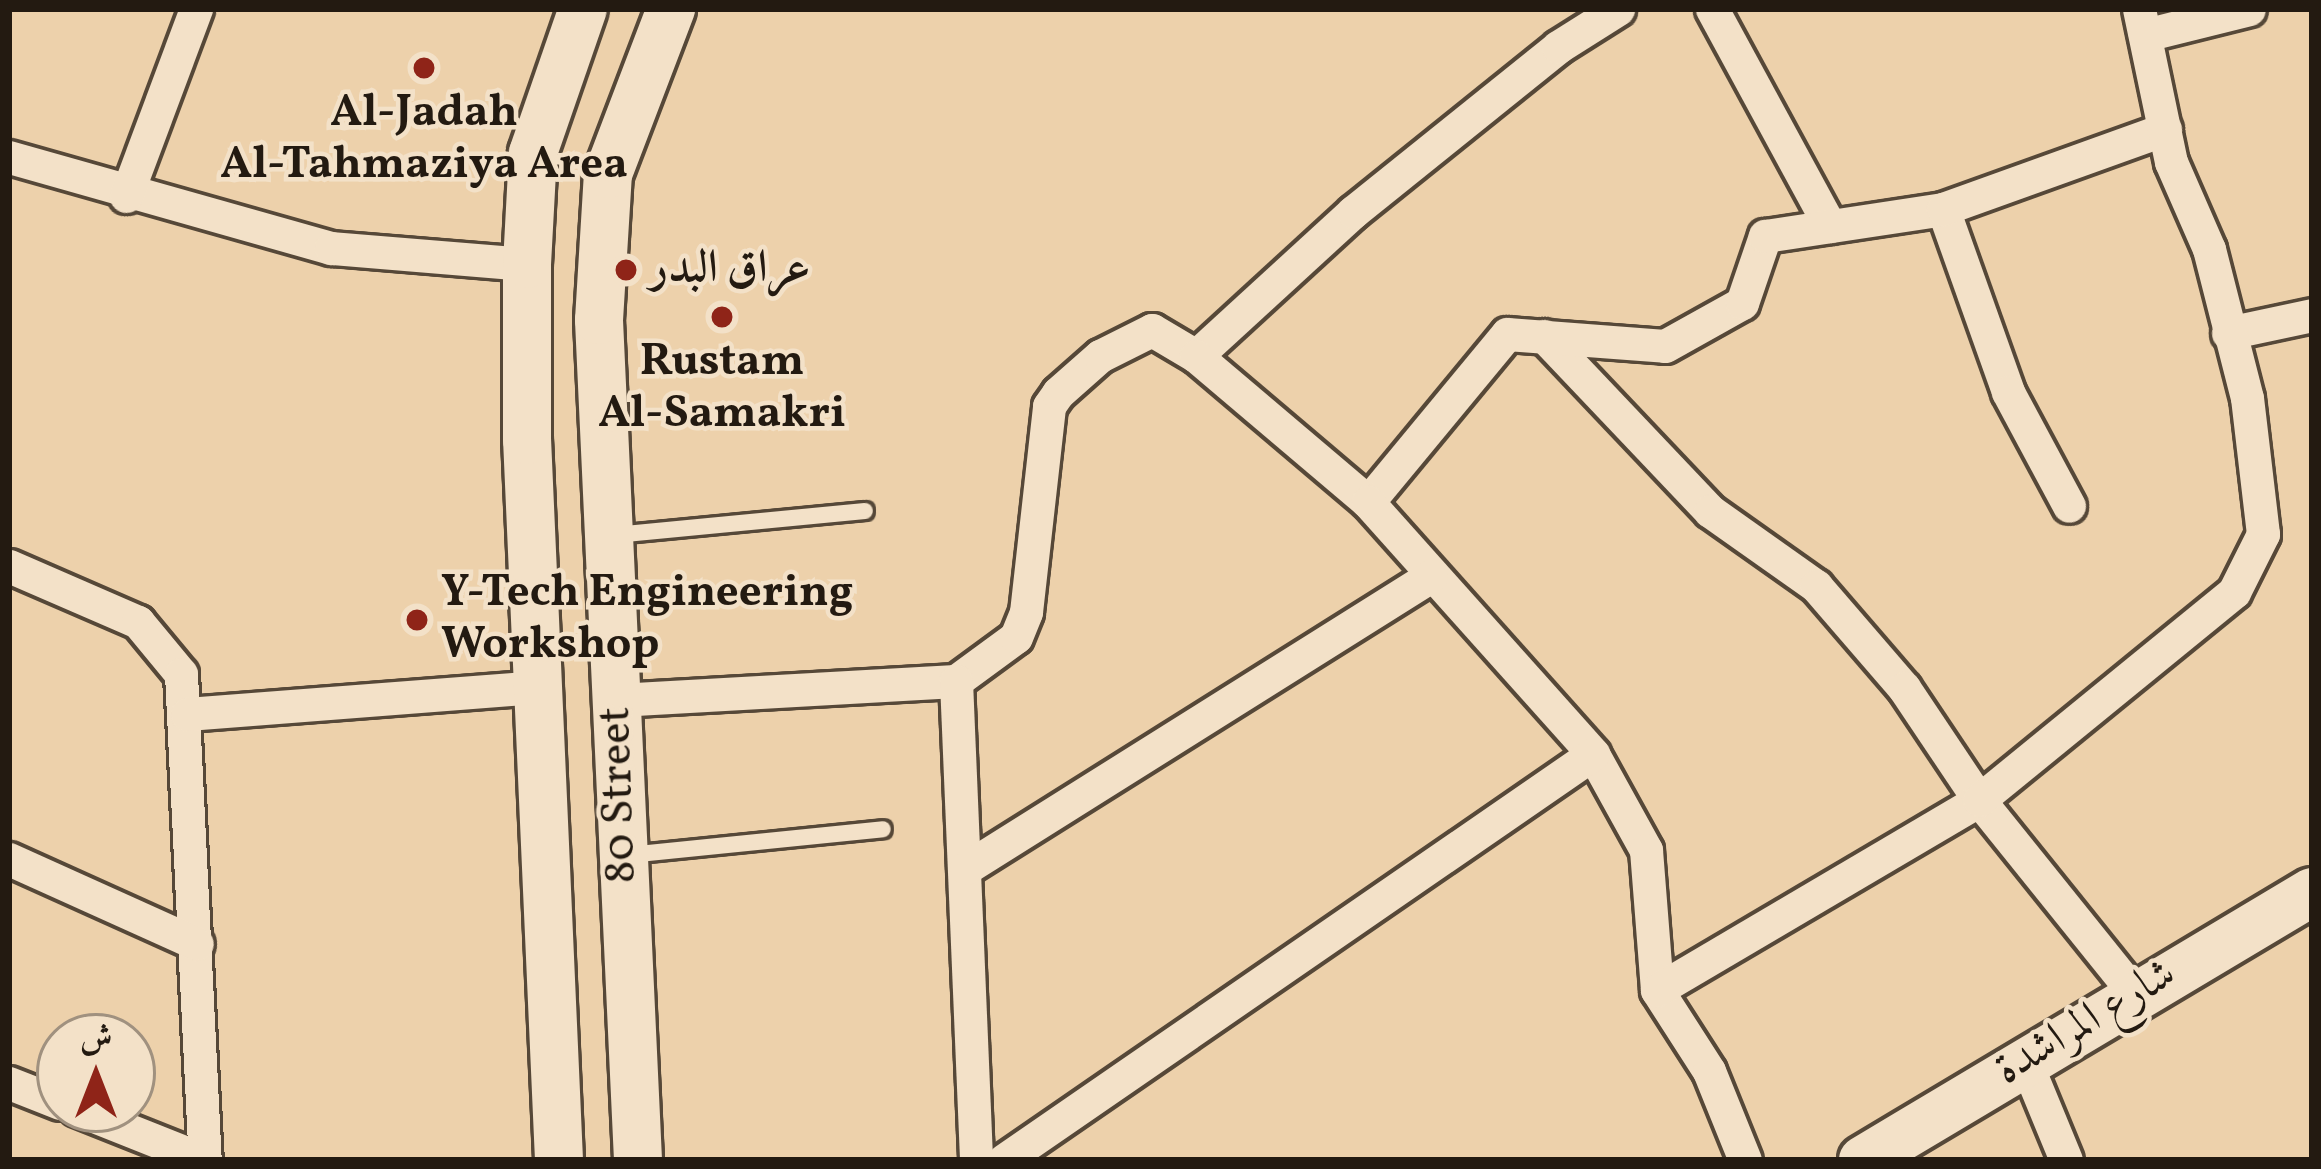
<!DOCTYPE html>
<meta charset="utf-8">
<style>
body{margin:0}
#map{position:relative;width:2321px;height:1169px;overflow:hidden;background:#edd1ab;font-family:Vollkorn,Amiri,serif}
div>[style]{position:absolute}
.roads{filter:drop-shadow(3px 0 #564838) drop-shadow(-3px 0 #564838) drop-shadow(0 3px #564838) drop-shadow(0 -3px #564838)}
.lane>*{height:16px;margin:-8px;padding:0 8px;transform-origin:8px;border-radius:8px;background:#f3e1c8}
.street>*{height:33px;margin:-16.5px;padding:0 16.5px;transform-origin:16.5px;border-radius:16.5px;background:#f3e1c8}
.secondary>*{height:48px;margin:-24px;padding:0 24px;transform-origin:24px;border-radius:24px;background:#f3e1c8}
.dots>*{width:33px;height:33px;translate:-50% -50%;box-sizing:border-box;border:6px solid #f3e1c8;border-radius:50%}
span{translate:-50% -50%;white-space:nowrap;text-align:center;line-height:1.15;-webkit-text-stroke:9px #f3e1c8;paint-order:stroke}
.poi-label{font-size:45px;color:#231a11;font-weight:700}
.left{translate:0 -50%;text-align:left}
.street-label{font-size:45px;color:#231a11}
.frame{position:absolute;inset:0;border:12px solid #231a11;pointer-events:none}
.north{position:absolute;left:36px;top:1013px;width:120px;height:120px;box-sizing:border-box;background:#f3e1c8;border:3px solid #a0917f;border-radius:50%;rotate:0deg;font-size:33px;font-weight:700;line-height:48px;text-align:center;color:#231a11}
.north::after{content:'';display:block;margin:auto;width:42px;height:54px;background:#8f2418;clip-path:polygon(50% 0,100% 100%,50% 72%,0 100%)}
</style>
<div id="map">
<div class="roads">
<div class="lane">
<i style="left:615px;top:535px;width:251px;rotate:-5.5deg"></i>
<i style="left:629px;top:855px;width:255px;rotate:-5.8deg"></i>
</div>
<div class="street">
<i style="left:1712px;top:9px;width:247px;rotate:61.5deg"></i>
<i style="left:2145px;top:35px;width:107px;rotate:-14deg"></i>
<i style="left:9px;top:157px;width:335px;rotate:15.8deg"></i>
<i style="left:331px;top:248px;width:197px;rotate:4.7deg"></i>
<i style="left:126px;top:196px;width:200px;rotate:-69.5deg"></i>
<i style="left:1943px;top:209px;width:194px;rotate:70.4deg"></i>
<i style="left:2008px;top:392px;width:129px;rotate:61.8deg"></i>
<i style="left:2228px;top:333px;width:86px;rotate:-12.1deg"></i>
<i style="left:1544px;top:336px;width:241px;rotate:46.5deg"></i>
<i style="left:1710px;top:511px;width:130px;rotate:35.3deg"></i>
<i style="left:1816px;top:586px;width:135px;rotate:49.2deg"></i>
<i style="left:1904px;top:688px;width:135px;rotate:56.2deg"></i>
<i style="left:1979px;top:800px;width:249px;rotate:51.2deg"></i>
<i style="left:1196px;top:356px;width:213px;rotate:-42.5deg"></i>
<i style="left:1353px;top:212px;width:263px;rotate:-38.8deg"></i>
<i style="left:1558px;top:47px;width:71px;rotate:-32.3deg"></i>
<i style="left:1368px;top:502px;width:218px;rotate:-50.4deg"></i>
<i style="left:1507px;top:334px;width:158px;rotate:4.3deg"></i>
<i style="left:1665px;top:346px;width:88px;rotate:-29.2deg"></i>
<i style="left:1742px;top:303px;width:71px;rotate:-71.1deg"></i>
<i style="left:1765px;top:236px;width:180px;rotate:-8.6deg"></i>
<i style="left:1943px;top:209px;width:236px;rotate:-19.8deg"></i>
<i style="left:9px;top:566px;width:141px;rotate:23.5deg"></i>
<i style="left:138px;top:622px;width:67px;rotate:50.4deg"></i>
<i style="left:181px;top:674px;width:487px;rotate:87.2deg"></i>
<i style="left:956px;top:681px;width:74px;rotate:-36.3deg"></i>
<i style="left:1016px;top:637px;width:27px;rotate:-68deg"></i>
<i style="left:1026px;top:612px;width:207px;rotate:-83.6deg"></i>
<i style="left:1049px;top:406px;width:16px;rotate:-55deg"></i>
<i style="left:1058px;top:393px;width:56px;rotate:-41.4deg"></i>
<i style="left:1100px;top:356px;width:58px;rotate:-26.6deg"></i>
<i style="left:1152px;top:330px;width:51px;rotate:30.6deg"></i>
<i style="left:1196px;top:356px;width:226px;rotate:40.3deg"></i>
<i style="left:1368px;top:502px;width:338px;rotate:48.2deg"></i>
<i style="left:1593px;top:754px;width:110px;rotate:61.1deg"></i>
<i style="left:1646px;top:850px;width:140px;rotate:85.5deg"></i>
<i style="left:1657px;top:990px;width:96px;rotate:57.3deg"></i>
<i style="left:1709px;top:1071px;width:96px;rotate:68deg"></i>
<i style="left:616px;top:700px;width:341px;rotate:-3.2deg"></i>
<i style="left:956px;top:681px;width:479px;rotate:87.6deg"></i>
<i style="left:187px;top:714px;width:353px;rotate:-4.4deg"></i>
<i style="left:9px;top:859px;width:206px;rotate:24.3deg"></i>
<i style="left:966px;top:868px;width:549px;rotate:-32.13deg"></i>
<i style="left:1657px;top:990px;width:374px;rotate:-30.5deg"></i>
<i style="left:1979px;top:800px;width:329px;rotate:-39.2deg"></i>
<i style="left:2234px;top:592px;width:65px;rotate:-63.4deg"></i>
<i style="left:2263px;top:534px;width:137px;rotate:-96.7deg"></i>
<i style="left:2247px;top:398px;width:154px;rotate:-104.3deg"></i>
<i style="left:2209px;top:249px;width:95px;rotate:-113.6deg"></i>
<i style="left:2171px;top:162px;width:156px;rotate:-101.8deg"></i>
<i style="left:2024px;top:1058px;width:110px;rotate:67.6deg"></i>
<i style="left:9px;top:1083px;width:55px;rotate:21.4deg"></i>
<i style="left:76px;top:1109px;width:138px;rotate:21.7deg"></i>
<i style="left:1004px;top:1160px;width:715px;rotate:-34.58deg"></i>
</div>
<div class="secondary">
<i style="left:559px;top:1160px;width:721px;rotate:-92.54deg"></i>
<i style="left:527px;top:440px;width:176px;rotate:-90deg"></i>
<i style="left:527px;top:264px;width:111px;rotate:-86.9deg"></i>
<i style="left:533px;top:153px;width:152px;rotate:-70.9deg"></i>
<i style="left:638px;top:1160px;width:841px;rotate:-92.66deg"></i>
<i style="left:599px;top:320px;width:146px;rotate:-86.5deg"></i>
<i style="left:608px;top:174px;width:177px;rotate:-69.1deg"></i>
<i style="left:1863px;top:1160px;width:523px;rotate:-30.83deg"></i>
</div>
</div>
<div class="dots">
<i style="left:424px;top:68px;background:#8f2418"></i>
<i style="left:626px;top:270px;background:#8f2418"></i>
<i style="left:722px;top:317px;background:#8f2418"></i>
<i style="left:417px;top:620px;background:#8f2418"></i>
</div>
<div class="poi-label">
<span style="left:424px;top:140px">Al-Jadah<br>Al-Tahmaziya Area</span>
<span class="left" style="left:650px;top:270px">عراق البدر</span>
<span style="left:722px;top:389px">Rustam<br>Al-Samakri</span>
<span class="left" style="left:441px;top:620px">Y-Tech Engineering<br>Workshop</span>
</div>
<div class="street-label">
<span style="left:620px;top:795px;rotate:-92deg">80 Street</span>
<span style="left:2086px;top:1023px;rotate:-31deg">شارع المراشدة</span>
</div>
<div class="frame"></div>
<div class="north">ش</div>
</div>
